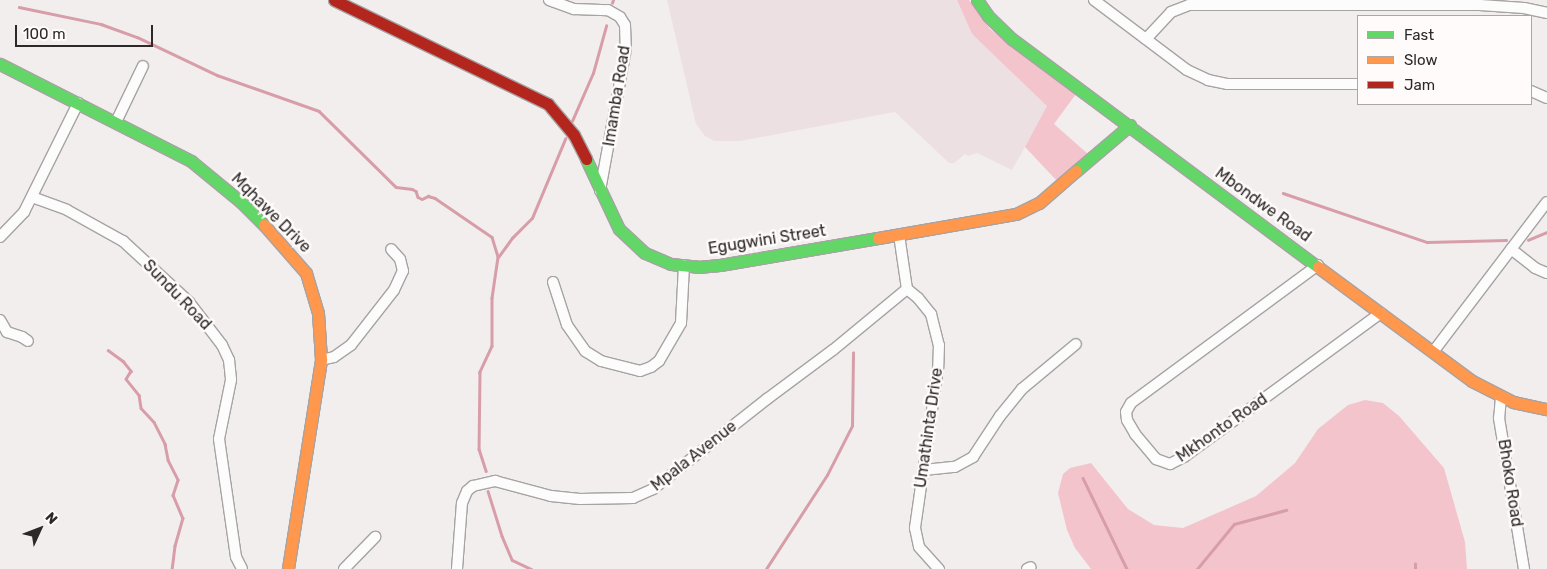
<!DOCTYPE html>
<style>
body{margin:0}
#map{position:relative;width:1547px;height:569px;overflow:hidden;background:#f3eeee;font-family:Rubik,sans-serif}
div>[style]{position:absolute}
.built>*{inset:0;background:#ede0e2}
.green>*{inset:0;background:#f4c4cd}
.stream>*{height:2.5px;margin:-1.25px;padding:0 1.25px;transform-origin:1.25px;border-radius:1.25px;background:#d79ea9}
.roads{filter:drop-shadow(1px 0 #a7a3a3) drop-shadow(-1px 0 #a7a3a3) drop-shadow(0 1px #a7a3a3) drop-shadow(0 -1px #a7a3a3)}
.street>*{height:10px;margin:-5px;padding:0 5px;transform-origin:5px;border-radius:5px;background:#fdfcfc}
.fast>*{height:11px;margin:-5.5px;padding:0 5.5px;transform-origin:5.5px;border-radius:5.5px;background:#63d668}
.slow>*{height:11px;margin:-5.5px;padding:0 5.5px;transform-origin:5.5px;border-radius:5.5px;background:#ff974d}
.jam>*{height:11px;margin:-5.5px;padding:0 5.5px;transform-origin:5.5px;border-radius:5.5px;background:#b3261e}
span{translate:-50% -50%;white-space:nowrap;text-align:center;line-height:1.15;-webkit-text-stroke:5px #fffbfb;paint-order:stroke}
.street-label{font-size:16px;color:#2d2929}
.legend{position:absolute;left:1357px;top:15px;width:175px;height:90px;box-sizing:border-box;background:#fffbfb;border:1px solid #aba7a7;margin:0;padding:6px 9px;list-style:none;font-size:15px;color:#2d2929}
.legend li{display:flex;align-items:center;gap:10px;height:25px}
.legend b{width:25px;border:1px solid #aba7a7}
.north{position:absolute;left:15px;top:504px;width:50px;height:50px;-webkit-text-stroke:4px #fffbfb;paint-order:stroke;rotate:47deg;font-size:14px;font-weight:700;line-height:20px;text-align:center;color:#2d2929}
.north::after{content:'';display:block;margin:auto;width:18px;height:22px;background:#2d2929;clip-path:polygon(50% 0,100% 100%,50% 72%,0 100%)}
.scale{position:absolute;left:15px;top:25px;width:138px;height:22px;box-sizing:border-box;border:2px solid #2d2929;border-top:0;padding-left:6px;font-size:15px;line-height:18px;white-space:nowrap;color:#2d2929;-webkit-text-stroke:4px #fffbfb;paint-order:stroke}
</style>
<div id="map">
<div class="built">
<i style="clip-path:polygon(667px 0,957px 0,972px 34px,1048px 106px,1012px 170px,977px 153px,968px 156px,965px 154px,954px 163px,949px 163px,895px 112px,740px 141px,714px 141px,705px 136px,696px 124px)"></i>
</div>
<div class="green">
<i style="clip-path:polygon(957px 0,969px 0,990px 29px,1076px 94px,1054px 124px,1088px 154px,1057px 181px,1025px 147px,1047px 106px,972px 34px)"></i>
<i style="clip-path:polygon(1365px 400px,1383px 403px,1399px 416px,1444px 468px,1465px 542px,1467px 569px,1091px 569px,1075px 548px,1067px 530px,1058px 493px,1063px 474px,1070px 468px,1091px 463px,1128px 509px,1154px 525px,1183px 528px,1256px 496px,1295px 463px,1318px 429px,1348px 405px)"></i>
</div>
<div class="stream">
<i style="left:612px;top:3px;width:3px;rotate:-72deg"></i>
<i style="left:19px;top:7px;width:84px;rotate:11.7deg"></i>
<i style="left:101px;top:24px;width:38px;rotate:20deg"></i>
<i style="left:137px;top:37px;width:89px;rotate:25.4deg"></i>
<i style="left:217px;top:75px;width:108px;rotate:19.4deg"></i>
<i style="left:319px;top:111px;width:108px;rotate:44.6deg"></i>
<i style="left:396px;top:187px;width:16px;rotate:7deg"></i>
<i style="left:412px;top:189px;width:4px;rotate:27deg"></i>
<i style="left:416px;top:191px;width:6px;rotate:72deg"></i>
<i style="left:418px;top:197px;width:4px;rotate:27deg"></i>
<i style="left:422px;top:199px;width:7px;rotate:-27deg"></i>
<i style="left:428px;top:196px;width:7px;rotate:16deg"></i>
<i style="left:435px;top:198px;width:69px;rotate:34.4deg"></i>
<i style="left:492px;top:237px;width:21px;rotate:73deg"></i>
<i style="left:498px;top:257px;width:41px;rotate:98.3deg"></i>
<i style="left:492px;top:298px;width:48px;rotate:90deg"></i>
<i style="left:492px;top:346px;width:29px;rotate:115deg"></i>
<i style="left:480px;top:372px;width:77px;rotate:90.7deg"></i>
<i style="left:479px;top:449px;width:23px;rotate:72deg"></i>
<i style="left:572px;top:121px;width:52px;rotate:-66.4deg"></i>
<i style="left:593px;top:73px;width:49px;rotate:-74.5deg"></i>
<i style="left:1283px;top:193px;width:152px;rotate:18.8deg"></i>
<i style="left:1427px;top:242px;width:79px;rotate:-1.5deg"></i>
<i style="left:1528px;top:240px;width:21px;rotate:-23deg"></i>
<i style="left:499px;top:256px;width:22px;rotate:-54deg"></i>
<i style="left:512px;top:238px;width:28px;rotate:-45deg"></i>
<i style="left:532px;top:218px;width:86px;rotate:-67.3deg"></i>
<i style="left:108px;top:350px;width:19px;rotate:36deg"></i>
<i style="left:123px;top:361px;width:13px;rotate:51deg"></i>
<i style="left:131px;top:371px;width:9px;rotate:122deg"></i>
<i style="left:126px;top:379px;width:21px;rotate:51deg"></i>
<i style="left:139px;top:395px;width:13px;rotate:81deg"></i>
<i style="left:141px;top:408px;width:19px;rotate:47deg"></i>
<i style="left:154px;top:422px;width:25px;rotate:63deg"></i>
<i style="left:165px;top:444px;width:16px;rotate:79deg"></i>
<i style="left:168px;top:460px;width:22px;rotate:63deg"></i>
<i style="left:178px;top:480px;width:16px;rotate:108deg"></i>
<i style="left:173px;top:495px;width:25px;rotate:67deg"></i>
<i style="left:183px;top:518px;width:29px;rotate:106deg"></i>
<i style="left:175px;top:546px;width:23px;rotate:97deg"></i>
<i style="left:1083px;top:478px;width:101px;rotate:64.2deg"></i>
<i style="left:488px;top:491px;width:47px;rotate:72.7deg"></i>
<i style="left:502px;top:536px;width:26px;rotate:67deg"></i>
<i style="left:512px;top:560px;width:21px;rotate:25deg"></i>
<i style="left:766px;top:569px;width:112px;rotate:-57deg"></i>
<i style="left:827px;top:475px;width:55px;rotate:-63deg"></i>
<i style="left:852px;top:426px;width:73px;rotate:-89.2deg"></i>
<i style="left:1197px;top:569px;width:58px;rotate:-50.6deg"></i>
<i style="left:1234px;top:524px;width:54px;rotate:-15.1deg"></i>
<i style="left:1415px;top:569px;width:5px;rotate:-90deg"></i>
</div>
<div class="roads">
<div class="street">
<i style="left:549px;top:0;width:27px;rotate:20deg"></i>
<i style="left:574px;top:9px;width:34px;rotate:2deg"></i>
<i style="left:608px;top:10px;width:14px;rotate:30deg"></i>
<i style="left:620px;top:17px;width:9px;rotate:58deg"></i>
<i style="left:625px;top:25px;width:24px;rotate:88deg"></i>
<i style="left:626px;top:49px;width:144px;rotate:100.4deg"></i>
<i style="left:1094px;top:0;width:116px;rotate:37deg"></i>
<i style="left:1187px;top:70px;width:23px;rotate:25deg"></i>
<i style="left:1208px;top:80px;width:19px;rotate:12deg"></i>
<i style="left:1227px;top:84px;width:131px"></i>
<i style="left:1146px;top:39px;width:37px;rotate:-47deg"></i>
<i style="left:1171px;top:12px;width:19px;rotate:-21deg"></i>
<i style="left:1189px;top:5px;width:291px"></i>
<i style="left:1480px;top:5px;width:44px;rotate:3.9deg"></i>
<i style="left:1524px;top:8px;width:24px;rotate:12deg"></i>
<i style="left:1531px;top:91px;width:17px;rotate:24deg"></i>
<i style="left:116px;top:122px;width:62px;rotate:-64.3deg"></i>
<i style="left:32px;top:197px;width:37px;rotate:20deg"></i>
<i style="left:67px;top:210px;width:64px;rotate:29deg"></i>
<i style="left:123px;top:241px;width:90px;rotate:42.7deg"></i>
<i style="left:189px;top:302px;width:54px;rotate:52.5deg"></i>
<i style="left:222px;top:345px;width:17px;rotate:65deg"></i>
<i style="left:229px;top:360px;width:20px;rotate:84deg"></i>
<i style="left:231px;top:380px;width:60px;rotate:101.5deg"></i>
<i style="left:219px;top:439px;width:119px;rotate:81.8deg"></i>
<i style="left:236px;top:557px;width:13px;rotate:63deg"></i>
<i style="left:0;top:237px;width:35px;rotate:-46deg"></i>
<i style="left:24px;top:212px;width:122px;rotate:-63.6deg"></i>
<i style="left:1511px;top:249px;width:31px;rotate:38deg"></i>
<i style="left:1535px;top:268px;width:13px;rotate:23deg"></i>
<i style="left:1318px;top:265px;width:232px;rotate:143.6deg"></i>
<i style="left:1131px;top:403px;width:10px;rotate:119deg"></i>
<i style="left:1126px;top:412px;width:8px;rotate:83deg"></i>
<i style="left:1127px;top:420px;width:16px;rotate:60deg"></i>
<i style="left:1135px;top:434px;width:33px;rotate:50deg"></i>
<i style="left:1156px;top:459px;width:15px;rotate:20deg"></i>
<i style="left:1170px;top:464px;width:16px;rotate:-27deg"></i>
<i style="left:1184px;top:457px;width:244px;rotate:-36.2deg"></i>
<i style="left:553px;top:282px;width:45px;rotate:72deg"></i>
<i style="left:567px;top:325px;width:32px;rotate:55deg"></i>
<i style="left:585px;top:351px;width:19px;rotate:32deg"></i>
<i style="left:601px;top:361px;width:40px;rotate:14.4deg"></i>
<i style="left:640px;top:371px;width:12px;rotate:-20deg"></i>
<i style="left:651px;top:367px;width:10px;rotate:-37deg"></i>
<i style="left:659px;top:361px;width:44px;rotate:-59.9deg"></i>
<i style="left:681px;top:323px;width:58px;rotate:-87deg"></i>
<i style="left:907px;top:289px;width:14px;rotate:39deg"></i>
<i style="left:918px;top:298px;width:21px;rotate:51deg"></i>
<i style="left:931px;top:314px;width:32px;rotate:76deg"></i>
<i style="left:939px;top:345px;width:23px;rotate:92deg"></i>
<i style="left:938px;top:368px;width:162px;rotate:98.2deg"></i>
<i style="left:915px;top:528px;width:19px;rotate:78deg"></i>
<i style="left:919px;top:547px;width:30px;rotate:48deg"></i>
<i style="left:0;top:320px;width:14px;rotate:60deg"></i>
<i style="left:7px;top:332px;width:16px;rotate:18deg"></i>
<i style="left:22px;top:337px;width:7px;rotate:34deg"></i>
<i style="left:1433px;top:352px;width:188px;rotate:-52.8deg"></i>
<i style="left:321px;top:360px;width:13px;rotate:-13deg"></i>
<i style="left:334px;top:357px;width:21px;rotate:-35deg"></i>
<i style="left:351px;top:345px;width:70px;rotate:-52deg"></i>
<i style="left:394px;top:290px;width:21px;rotate:-65deg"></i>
<i style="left:403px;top:271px;width:12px;rotate:-104deg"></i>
<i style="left:400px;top:259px;width:13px;rotate:-132deg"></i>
<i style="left:1501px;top:397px;width:21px;rotate:95deg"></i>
<i style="left:1499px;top:418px;width:153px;rotate:80.6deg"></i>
<i style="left:924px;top:470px;width:31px;rotate:-6deg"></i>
<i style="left:955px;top:467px;width:21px;rotate:-29deg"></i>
<i style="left:973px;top:457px;width:49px;rotate:-56.6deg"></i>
<i style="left:1000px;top:416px;width:35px;rotate:-51deg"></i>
<i style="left:1022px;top:389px;width:70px;rotate:-39.8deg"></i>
<i style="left:344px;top:569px;width:45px;rotate:-45.9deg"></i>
<i style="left:457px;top:569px;width:66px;rotate:-85.7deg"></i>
<i style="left:462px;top:503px;width:13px;rotate:-67deg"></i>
<i style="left:467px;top:491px;width:8px;rotate:-40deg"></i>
<i style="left:473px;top:486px;width:23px;rotate:-13deg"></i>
<i style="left:495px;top:481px;width:58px;rotate:15deg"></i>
<i style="left:551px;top:496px;width:29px;rotate:6deg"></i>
<i style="left:580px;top:499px;width:53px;rotate:-1.1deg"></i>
<i style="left:633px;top:498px;width:22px;rotate:-24deg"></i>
<i style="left:653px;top:489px;width:145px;rotate:-38.3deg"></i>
<i style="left:767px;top:399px;width:82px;rotate:-36.6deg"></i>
<i style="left:833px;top:350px;width:96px;rotate:-39.5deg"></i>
<i style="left:907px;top:289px;width:55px;rotate:-98.4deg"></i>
<i style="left:1027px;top:569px;width:4px;rotate:-27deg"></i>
</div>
<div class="fast">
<i style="left:977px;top:0;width:19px;rotate:55deg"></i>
<i style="left:988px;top:16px;width:33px;rotate:44deg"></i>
<i style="left:1012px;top:39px;width:382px;rotate:36.7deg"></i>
<i style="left:0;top:64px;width:214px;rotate:26.9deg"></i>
<i style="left:191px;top:161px;width:65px;rotate:39.4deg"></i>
<i style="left:241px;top:202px;width:33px;rotate:45deg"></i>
<i style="left:586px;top:159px;width:77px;rotate:64.8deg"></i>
<i style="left:619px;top:229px;width:35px;rotate:43deg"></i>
<i style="left:645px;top:253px;width:28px;rotate:23deg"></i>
<i style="left:671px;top:264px;width:27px;rotate:6deg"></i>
<i style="left:698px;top:267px;width:22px;rotate:-5deg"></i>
<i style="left:720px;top:265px;width:160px;rotate:-9.7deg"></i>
<i style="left:1076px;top:171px;width:71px;rotate:-40.4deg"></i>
</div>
<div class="slow">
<i style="left:264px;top:225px;width:64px;rotate:48.8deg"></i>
<i style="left:306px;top:273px;width:42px;rotate:73.3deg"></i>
<i style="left:318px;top:313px;width:47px;rotate:86.3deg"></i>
<i style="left:321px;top:360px;width:212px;rotate:99deg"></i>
<i style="left:878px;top:238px;width:140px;rotate:-9.9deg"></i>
<i style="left:1016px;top:214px;width:25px;rotate:-26deg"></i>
<i style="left:1039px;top:203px;width:49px;rotate:-40.9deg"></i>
<i style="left:1318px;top:267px;width:192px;rotate:36.5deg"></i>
<i style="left:1472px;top:381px;width:46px;rotate:27.1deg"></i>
<i style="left:1513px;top:402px;width:35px;rotate:12deg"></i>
</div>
<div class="jam">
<i style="left:334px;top:0;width:238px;rotate:25.9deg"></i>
<i style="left:548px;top:104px;width:40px;rotate:50deg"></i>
<i style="left:574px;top:135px;width:27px;rotate:63deg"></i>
</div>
</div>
<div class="street-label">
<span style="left:617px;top:96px;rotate:-81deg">Imamba Road</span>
<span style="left:1263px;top:205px;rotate:36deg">Mbondwe Road</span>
<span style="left:271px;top:213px;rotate:45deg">Mqhawe Drive</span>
<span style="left:767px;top:240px;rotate:-9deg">Egugwini Street</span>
<span style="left:177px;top:295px;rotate:46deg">Sundu Road</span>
<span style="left:929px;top:428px;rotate:-82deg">Umathinta Drive</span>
<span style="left:1222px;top:428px;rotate:-35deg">Mkhonto Road</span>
<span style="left:694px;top:456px;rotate:-38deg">Mpala Avenue</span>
<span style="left:1510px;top:483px;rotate:81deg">Bhoko Road</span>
</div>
<ul class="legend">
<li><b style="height:6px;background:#63d668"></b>Fast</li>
<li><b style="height:6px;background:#ff974d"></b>Slow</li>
<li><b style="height:6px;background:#b3261e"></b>Jam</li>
</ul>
<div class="north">N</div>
<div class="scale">100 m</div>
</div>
